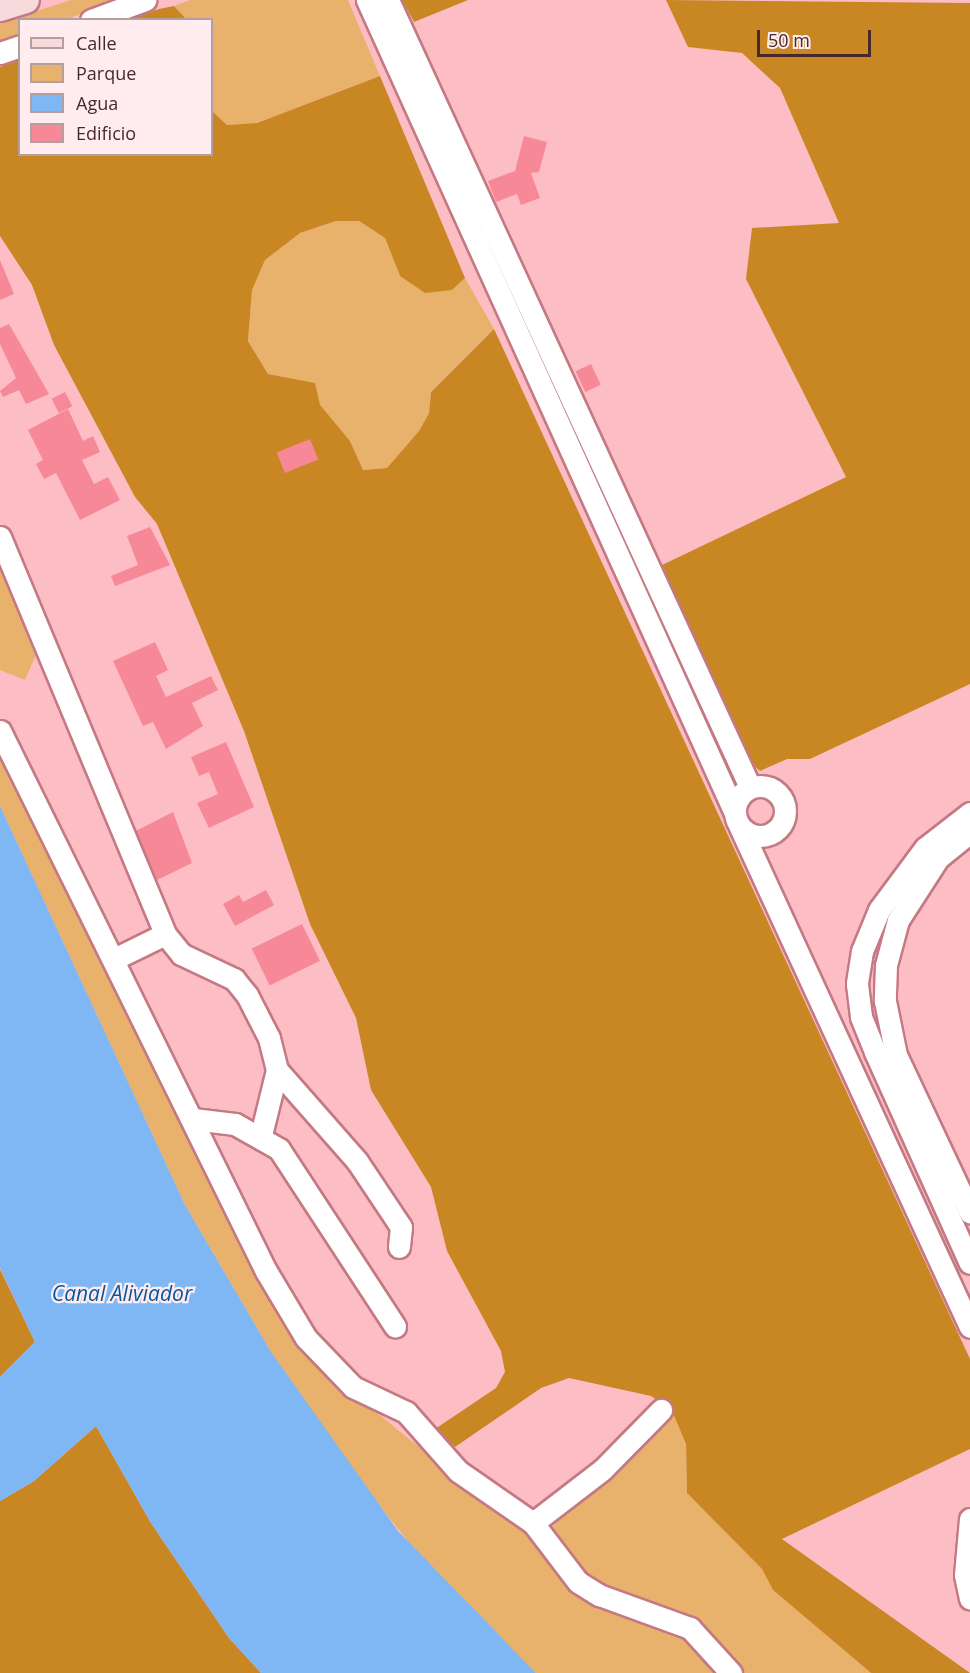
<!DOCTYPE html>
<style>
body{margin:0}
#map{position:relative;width:970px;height:1673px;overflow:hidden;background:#fdbdc4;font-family:"Open Sans",sans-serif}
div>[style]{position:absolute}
.green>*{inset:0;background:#e9b26c}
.forest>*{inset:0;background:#c98723}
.water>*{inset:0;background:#7fb7f4}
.building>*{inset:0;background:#f68898;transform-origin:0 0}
.roads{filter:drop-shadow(2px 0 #c47983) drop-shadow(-2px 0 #c47983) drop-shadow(0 2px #c47983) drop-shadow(0 -2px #c47983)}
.minor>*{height:21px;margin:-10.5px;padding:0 10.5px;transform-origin:10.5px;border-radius:10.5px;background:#fff}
.minor>.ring{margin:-10.5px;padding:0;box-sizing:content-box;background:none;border:21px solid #fff;border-radius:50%}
.major>*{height:26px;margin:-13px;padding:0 13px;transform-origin:13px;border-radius:13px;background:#f7dadc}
span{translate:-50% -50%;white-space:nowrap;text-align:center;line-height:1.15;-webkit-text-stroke:4.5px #feecee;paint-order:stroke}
.water-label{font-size:21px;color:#09589d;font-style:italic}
.legend{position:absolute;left:18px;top:18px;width:195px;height:138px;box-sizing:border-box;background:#feecee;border:2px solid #b59ea0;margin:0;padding:8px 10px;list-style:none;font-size:18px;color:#47282c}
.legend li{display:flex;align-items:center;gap:12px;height:30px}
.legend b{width:30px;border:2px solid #b59ea0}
.scale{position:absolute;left:757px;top:30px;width:114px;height:27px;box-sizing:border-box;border:3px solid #47282c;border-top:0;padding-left:8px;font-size:18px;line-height:21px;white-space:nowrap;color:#47282c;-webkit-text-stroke:4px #feecee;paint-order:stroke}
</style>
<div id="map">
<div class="green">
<i style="clip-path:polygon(71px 0,120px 0,67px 19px,20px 20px,19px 37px,0 44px,0 23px)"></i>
<i style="clip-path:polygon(190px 0,348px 0,380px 76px,257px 123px,227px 125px,212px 111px,212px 20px,186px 19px,174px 6px)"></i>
<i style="clip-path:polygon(336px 221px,359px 221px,385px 238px,400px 276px,452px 290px,465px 278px,494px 329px,431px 392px,429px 413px,419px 431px,387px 468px,363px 470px,350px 441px,319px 405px,315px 383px,268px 374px,248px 341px,252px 290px,265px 260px,300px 233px)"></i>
<i style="clip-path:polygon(0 551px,39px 648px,25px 680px,0 670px)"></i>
<i style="clip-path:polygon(0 739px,189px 1126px,350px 1391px,482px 1498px,548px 1534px,565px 1510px,672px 1411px,686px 1444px,687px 1493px,762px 1569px,773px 1590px,871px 1673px,536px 1673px,437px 1577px,362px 1484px,271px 1352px,185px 1205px,0 806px)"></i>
</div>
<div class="forest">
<i style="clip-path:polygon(402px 0,468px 0,414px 22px)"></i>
<i style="clip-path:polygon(666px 0,970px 3px,970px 684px,810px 759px,787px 759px,760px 771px,751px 763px,662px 565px,846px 477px,746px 279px,752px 228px,839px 223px,780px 88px,742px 53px,688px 47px)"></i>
<i style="clip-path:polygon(174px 6px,186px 19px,130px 19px,159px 9px)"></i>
<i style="clip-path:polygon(19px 60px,20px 154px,212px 154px,212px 111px,227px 125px,257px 123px,380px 76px,465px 278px,452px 290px,425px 293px,400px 276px,385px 238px,359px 221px,336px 221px,300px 233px,265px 260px,252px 290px,248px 341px,268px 374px,315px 383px,320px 405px,350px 441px,363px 470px,387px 468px,419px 431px,429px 413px,431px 392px,494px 329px,970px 1359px,970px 1449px,782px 1539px,970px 1673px,871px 1673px,773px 1590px,762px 1569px,687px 1493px,686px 1444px,672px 1411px,651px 1396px,569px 1378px,541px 1388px,455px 1447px,435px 1429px,496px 1388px,505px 1372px,501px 1351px,447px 1251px,431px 1187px,371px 1090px,356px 1018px,310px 924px,244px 731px,157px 524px,135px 497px,54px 345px,32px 285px,0 236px,0 67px)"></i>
<i style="clip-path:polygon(0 1269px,35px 1342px,0 1377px)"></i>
<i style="clip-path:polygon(96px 1426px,151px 1523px,229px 1638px,261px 1673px,0 1673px,0 1501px,34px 1481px)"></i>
</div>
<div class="water">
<i style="clip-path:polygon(0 806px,185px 1205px,271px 1352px,398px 1531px,536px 1673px,261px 1673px,229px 1638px,151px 1523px,96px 1426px,34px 1481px,0 1501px,0 1377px,35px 1342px,0 1268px)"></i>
</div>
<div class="building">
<i style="clip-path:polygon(524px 136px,547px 142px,539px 172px,531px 173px,540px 198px,521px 205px,517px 194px,496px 202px,488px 181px,515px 171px)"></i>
<i style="clip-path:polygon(0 260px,14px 294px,0 300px)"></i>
<i style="clip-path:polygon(9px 324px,49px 394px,26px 404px,19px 390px,3px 397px,0 391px,16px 378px,0 344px,0 328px)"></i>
<i style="left:591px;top:364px;width:23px;height:17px;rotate:65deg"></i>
<i style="left:65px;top:392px;width:16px;height:15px;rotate:63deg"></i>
<i style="clip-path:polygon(68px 409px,83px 441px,93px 436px,100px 452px,82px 460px,94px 484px,108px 477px,120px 500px,80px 520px,56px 473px,44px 479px,36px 464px,43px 460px,28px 430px)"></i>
<i style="left:310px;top:439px;width:22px;height:36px;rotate:68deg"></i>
<i style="clip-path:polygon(150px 527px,170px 565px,115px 586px,111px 576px,138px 565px,127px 536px)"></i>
<i style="clip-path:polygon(155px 642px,168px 670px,156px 676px,166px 697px,211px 676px,218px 690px,192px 703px,203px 726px,166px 749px,153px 722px,143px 726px,113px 661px)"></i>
<i style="clip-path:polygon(226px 742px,254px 807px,209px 828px,197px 803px,218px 794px,209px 772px,199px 776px,191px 757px)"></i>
<i style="clip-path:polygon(173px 812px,192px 863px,157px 880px,136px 831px)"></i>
<i style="clip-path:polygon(266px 890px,274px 905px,235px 926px,223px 904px,239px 895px,243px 902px)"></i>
<i style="left:302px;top:924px;width:41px;height:56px;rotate:64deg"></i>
</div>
<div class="roads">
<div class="minor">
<i style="left:367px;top:0;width:890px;rotate:65.65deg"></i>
<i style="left:388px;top:0;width:866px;rotate:65.3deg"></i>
<i style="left:91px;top:20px;width:58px;rotate:-20.3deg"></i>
<i style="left:0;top:53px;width:21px;rotate:-19deg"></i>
<i style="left:0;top:537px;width:430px;rotate:67.4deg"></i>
<i style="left:165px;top:934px;width:57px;rotate:153.9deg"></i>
<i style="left:0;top:731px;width:602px;rotate:63.78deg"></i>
<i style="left:266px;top:1271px;width:78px;rotate:59.2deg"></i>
<i style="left:306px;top:1338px;width:68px;rotate:46.2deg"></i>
<i style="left:353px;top:1387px;width:59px;rotate:25.3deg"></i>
<i style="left:406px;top:1412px;width:79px;rotate:48.6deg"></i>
<i style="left:458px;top:1471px;width:91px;rotate:34.7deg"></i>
<i style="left:533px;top:1523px;width:74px;rotate:52.7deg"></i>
<i style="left:578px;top:1582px;width:25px;rotate:32deg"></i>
<i style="left:599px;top:1595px;width:97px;rotate:19.9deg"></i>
<i style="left:690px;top:1628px;width:61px;rotate:47.7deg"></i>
<i class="ring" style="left:735px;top:786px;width:29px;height:29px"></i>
<i style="left:970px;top:813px;width:57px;rotate:142.1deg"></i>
<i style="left:925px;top:848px;width:77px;rotate:126.6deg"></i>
<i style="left:879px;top:910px;width:44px;rotate:112.5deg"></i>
<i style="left:862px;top:951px;width:33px;rotate:99deg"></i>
<i style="left:857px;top:984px;width:33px;rotate:83deg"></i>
<i style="left:861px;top:1017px;width:38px;rotate:68deg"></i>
<i style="left:875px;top:1052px;width:231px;rotate:65.8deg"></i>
<i style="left:740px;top:827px;width:550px;rotate:65.3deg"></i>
<i style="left:970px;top:832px;width:41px;rotate:140.9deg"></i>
<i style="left:938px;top:858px;width:74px;rotate:122.8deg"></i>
<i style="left:898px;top:920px;width:47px;rotate:104.9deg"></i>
<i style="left:886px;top:965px;width:36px;rotate:92deg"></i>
<i style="left:885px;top:1001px;width:55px;rotate:78.5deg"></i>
<i style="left:896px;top:1055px;width:174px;rotate:64.8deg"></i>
<i style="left:165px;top:934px;width:26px;rotate:51deg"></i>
<i style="left:181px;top:954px;width:59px;rotate:25.3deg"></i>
<i style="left:234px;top:979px;width:21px;rotate:51deg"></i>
<i style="left:247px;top:995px;width:48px;rotate:62.9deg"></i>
<i style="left:269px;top:1038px;width:33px;rotate:76deg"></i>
<i style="left:277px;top:1070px;width:121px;rotate:48.7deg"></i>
<i style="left:357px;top:1161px;width:79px;rotate:56.3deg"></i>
<i style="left:401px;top:1227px;width:20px;rotate:96deg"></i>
<i style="left:193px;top:1119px;width:42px;rotate:6.8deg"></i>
<i style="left:235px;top:1124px;width:51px;rotate:29.6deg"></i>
<i style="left:279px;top:1149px;width:212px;rotate:56.8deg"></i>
<i style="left:261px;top:1135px;width:67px;rotate:-76.2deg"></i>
<i style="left:970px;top:1519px;width:56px;rotate:95.1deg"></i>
<i style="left:965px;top:1575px;width:24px;rotate:78deg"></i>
<i style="left:533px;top:1523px;width:88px;rotate:-37.6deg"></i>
<i style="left:603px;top:1469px;width:83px;rotate:-45.5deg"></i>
</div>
<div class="major">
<i style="left:0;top:8px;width:27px;rotate:-17deg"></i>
</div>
</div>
<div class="water-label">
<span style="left:122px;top:1293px">Canal Aliviador</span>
</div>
<ul class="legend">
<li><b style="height:8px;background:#f7dadc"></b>Calle</li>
<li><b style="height:16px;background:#e9b26c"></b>Parque</li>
<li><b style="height:16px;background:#7fb7f4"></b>Agua</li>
<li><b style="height:16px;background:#f68898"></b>Edificio</li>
</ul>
<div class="scale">50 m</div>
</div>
